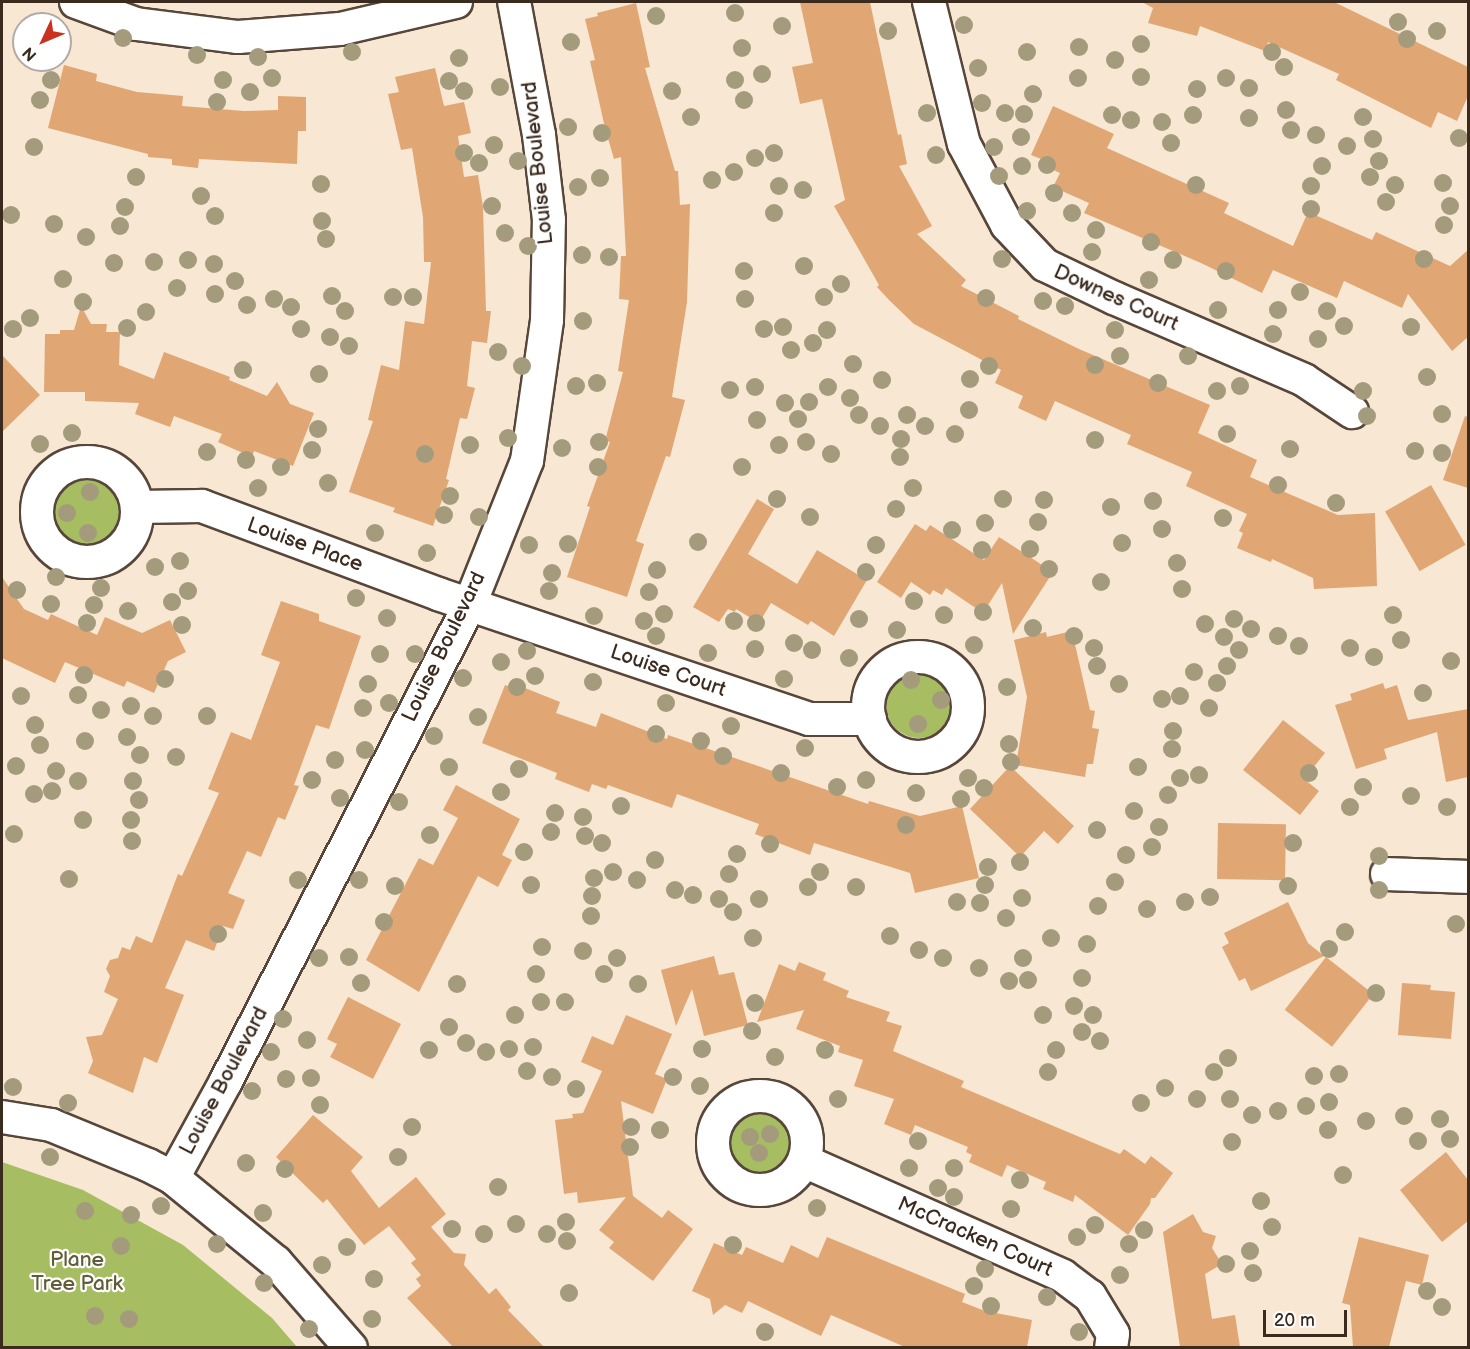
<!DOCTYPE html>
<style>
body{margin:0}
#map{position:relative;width:1470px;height:1349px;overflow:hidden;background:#f7e7d3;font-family:"Balsamiq Sans",sans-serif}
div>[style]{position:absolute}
.green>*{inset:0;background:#a6bd62}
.round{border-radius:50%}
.building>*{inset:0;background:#e0a775;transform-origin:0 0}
.roads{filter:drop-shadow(2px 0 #574639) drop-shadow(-2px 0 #574639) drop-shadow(0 2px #574639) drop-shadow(0 -2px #574639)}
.minor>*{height:32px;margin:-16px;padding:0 16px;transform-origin:16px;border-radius:16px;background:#fff}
.minor>.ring{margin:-16px;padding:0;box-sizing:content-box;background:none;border:32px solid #fff;border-radius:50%}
.trees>*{width:18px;height:18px;margin:-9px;border-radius:50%;background:#a49b7d}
span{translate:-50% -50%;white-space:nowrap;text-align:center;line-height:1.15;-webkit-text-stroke:4.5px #fff;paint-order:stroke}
.street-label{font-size:21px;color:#3b2a1e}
.park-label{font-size:21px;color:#605d36}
.frame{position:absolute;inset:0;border:3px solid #3b2a1e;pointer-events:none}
.north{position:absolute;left:12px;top:12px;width:60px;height:60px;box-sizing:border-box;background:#fff;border:2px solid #b1aaa5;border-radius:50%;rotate:226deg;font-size:16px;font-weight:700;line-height:24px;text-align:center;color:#3b2a1e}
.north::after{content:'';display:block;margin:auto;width:21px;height:27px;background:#c8321e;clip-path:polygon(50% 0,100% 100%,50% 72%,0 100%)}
.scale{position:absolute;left:1263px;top:1310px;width:84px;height:27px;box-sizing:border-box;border:3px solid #3b2a1e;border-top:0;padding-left:8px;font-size:18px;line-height:21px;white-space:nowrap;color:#3b2a1e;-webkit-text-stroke:4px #fff;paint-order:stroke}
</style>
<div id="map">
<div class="green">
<i class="round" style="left:53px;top:480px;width:66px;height:66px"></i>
<i class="round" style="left:886px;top:672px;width:66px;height:66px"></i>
<i class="round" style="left:726px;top:1110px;width:66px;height:66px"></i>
<i style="clip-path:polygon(2px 1162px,83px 1190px,183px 1245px,272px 1318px,297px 1347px,2px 1347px)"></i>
</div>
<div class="building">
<i style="clip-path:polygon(800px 2px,870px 2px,898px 135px,901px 134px,907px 164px,899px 166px,932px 226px,917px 234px,966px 280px,961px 286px,1019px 316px,1018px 319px,1079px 349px,1210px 405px,1198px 433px,1257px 460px,1250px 477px,1338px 515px,1375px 513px,1377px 586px,1314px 589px,1313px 578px,1272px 559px,1271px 562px,1237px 548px,1243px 533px,1239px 531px,1247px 514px,1186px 486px,1192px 472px,1127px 444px,1131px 435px,1055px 401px,1046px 421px,1018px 408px,1023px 396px,995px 383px,1001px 370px,914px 324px,889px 300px,877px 287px,879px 285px,834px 206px,845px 200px,822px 99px,800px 104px,792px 67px,813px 63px)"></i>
<i style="clip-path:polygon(1142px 2px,1334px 2px,1468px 67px,1468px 96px,1457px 121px,1438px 112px,1431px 128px,1336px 80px,1339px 74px,1268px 42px,1265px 51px,1200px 26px,1197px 36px,1148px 23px,1153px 8px)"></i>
<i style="clip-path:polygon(636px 3px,650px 67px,645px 68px,675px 171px,678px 171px,680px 205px,690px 204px,687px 302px,672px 397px,685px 400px,670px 457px,666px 456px,636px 541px,644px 544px,627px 597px,567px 577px,590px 507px,587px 506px,610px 442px,605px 441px,623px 372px,618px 371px,629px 300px,619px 299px,621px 256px,626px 256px,621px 157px,614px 159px,605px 128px,590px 61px,595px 60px,585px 19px,598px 16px,597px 13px)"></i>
<i style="clip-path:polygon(64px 65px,97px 74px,96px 81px,137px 92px,183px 96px,182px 106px,244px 111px,278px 110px,278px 96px,306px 97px,306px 131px,298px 131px,297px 164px,199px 159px,198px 168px,172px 165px,172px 159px,148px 157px,148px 154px,48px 128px)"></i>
<i style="clip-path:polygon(435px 68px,444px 106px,464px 102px,471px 133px,458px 136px,464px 177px,478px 175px,483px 207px,486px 311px,491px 311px,487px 343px,472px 341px,467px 386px,475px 388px,467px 419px,460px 418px,446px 479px,449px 480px,433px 526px,393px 512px,395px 508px,349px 492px,373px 421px,368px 420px,381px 365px,399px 370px,405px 321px,424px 324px,431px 262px,424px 262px,423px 217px,412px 148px,401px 150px,388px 94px,399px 92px,395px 77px)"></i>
<i style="clip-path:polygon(1053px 106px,1114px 134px,1107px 148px,1229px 203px,1224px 213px,1293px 246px,1308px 212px,1372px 240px,1376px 232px,1450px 266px,1468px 250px,1468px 337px,1452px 351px,1408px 294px,1402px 308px,1344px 281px,1337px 298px,1273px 270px,1262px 293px,1201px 263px,1084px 213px,1089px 203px,1053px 187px,1060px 173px,1051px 169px,1054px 164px,1031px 155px)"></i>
<i style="clip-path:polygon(81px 306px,91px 324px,107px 324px,106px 332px,120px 332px,119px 365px,154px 379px,164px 352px,230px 377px,229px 380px,267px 396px,277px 382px,290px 404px,314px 413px,293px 466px,254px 451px,252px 457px,218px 442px,222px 434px,174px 416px,170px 427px,135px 414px,139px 403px,85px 401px,85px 392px,44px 392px,45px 334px,60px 334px,60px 330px,74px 330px)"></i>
<i style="clip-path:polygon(2px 355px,40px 395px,2px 432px)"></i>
<i style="clip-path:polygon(1465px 416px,1468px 417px,1468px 488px,1443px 480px)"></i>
<i style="left:1431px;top:485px;width:69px;height:53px;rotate:60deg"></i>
<i style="clip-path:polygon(757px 499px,774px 509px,748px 554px,797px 584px,817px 550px,867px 580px,834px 636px,811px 621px,808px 625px,771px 603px,759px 623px,736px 609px,735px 612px,728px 609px,719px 622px,693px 607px)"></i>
<i style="clip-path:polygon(915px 524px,926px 531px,930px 525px,984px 560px,999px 537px,1053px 572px,1013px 634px,1002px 583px,983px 613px,946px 588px,942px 595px,933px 590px,930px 595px,911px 582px,901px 598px,877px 582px)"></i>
<i style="clip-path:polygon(2px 577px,24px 609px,48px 620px,51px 614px,97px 635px,105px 617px,142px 633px,170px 620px,186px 652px,168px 661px,154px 693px,127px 681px,124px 687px,65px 662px,55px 683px,2px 658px)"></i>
<i style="clip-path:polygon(281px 601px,319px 614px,319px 621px,361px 636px,329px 729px,316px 725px,294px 785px,299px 786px,285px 820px,278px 817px,261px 857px,247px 851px,228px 893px,245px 900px,233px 929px,223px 926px,214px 951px,186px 940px,165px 988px,184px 995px,157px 1063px,144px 1057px,133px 1093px,88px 1073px,93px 1061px,86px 1037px,102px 1035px,118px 999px,104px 992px,110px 976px,106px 969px,110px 960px,118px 958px,122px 947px,130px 950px,136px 936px,152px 943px,178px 874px,182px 876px,219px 793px,208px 789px,231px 732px,251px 740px,280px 662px,261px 655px)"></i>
<i style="clip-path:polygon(1072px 631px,1090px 710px,1095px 711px,1092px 728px,1099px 729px,1093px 764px,1087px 764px,1085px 777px,1016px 765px,1027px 697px,1014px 640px,1046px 632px,1047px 637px)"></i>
<i style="clip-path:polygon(1383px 683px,1385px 689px,1397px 685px,1408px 720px,1468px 709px,1468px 777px,1446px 782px,1437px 732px,1384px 749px,1387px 759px,1356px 769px,1335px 705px,1352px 700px,1350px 694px)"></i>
<i style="clip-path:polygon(505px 685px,519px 690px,520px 686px,560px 702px,556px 713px,596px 727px,601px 713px,667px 739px,668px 735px,868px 804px,869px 801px,920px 816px,962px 806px,979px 878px,915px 893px,910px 873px,814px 843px,810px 855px,755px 834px,759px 824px,677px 794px,672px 808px,608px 785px,606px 789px,592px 784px,589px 792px,555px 779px,557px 773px,482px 743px)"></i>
<i style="clip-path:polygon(1283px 720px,1325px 753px,1304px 779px,1319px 791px,1300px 815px,1243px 770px)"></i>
<i style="clip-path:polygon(1010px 766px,1074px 826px,1058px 844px,1044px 831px,1020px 857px,970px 809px)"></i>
<i style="clip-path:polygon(456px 785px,520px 819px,502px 855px,512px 860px,498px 887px,478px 876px,419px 992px,366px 960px,419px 858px,433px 865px,458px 818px,443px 810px)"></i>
<i style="left:1218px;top:823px;width:68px;height:56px;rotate:1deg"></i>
<i style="clip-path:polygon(1288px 902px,1308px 943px,1324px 956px,1251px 991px,1245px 978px,1239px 981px,1222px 947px,1229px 943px,1224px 933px)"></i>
<i style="clip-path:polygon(714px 956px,719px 975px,734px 972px,748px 1025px,704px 1036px,692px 989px,676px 1026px,661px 970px)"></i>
<i style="left:1326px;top:957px;width:60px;height:67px;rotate:38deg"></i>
<i style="clip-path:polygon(799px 962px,826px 973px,823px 980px,849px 991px,846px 997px,890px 1012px,886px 1021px,902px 1026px,893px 1051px,964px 1081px,961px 1087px,1120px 1154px,1124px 1149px,1145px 1164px,1151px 1156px,1173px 1173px,1155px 1198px,1151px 1198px,1150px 1204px,1128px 1235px,1075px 1195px,1073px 1202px,1043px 1189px,1046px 1182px,1007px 1165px,1002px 1177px,969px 1162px,972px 1155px,966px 1152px,968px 1147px,915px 1125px,911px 1135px,884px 1124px,894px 1099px,854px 1086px,863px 1060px,838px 1052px,840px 1046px,796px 1029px,804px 1010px,757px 1022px,779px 964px,795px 971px)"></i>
<i style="clip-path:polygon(1402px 983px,1431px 985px,1430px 990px,1455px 992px,1451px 1039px,1398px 1035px)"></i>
<i style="clip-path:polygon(348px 997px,401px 1024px,373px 1079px,330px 1057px,337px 1044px,327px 1039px)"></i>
<i style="clip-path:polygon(626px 1015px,672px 1034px,655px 1074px,667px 1079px,653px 1114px,621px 1101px,633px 1196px,662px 1218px,668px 1210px,693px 1229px,653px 1281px,609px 1248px,614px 1242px,599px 1230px,626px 1197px,578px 1203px,577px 1192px,564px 1194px,555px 1120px,573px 1118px,572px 1114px,583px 1113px,602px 1071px,581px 1062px,592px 1036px,613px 1045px)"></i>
<i style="clip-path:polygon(313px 1115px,363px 1157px,351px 1171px,379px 1208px,416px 1177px,446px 1214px,431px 1227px,454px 1253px,466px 1254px,464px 1265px,489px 1294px,496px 1288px,511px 1307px,508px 1310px,544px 1347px,453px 1347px,407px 1298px,421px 1286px,416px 1279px,421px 1275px,411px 1263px,416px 1259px,389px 1226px,364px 1245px,327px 1199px,323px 1203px,276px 1157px)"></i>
<i style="clip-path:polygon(1446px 1152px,1468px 1180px,1468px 1221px,1442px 1242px,1400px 1190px)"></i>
<i style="clip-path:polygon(1193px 1214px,1203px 1232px,1216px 1236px,1212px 1248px,1222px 1264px,1205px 1274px,1212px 1319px,1235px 1315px,1240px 1347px,1180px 1347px,1163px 1232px)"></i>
<i style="clip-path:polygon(827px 1237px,965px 1294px,962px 1302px,985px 1311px,1032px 1320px,1027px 1347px,905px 1347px,831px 1315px,821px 1336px,748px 1301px,742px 1313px,725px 1305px,713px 1315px,710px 1299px,692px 1291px,714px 1243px,742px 1255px,746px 1247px,783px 1263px,791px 1245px,818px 1258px)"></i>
<i style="clip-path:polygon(1359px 1237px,1429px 1255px,1422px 1285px,1406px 1281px,1389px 1347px,1353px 1347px,1350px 1305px,1342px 1303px)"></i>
</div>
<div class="roads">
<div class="minor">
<i style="left:76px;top:2px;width:64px;rotate:20.1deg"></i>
<i style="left:136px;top:24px;width:103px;rotate:7.3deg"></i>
<i style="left:238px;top:37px;width:102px;rotate:-4.5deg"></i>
<i style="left:340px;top:29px;width:119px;rotate:-13.1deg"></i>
<i style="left:929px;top:2px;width:146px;rotate:76.2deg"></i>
<i style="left:964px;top:144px;width:92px;rotate:62deg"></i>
<i style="left:1007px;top:225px;width:55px;rotate:46.5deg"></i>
<i style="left:1045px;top:265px;width:76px;rotate:25.6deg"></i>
<i style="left:1114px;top:298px;width:207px;rotate:23.3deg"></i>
<i style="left:1304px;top:380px;width:58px;rotate:33.7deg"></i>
<i class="ring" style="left:37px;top:462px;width:68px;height:68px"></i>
<i style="left:137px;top:507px;width:65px;rotate:-0.9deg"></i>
<i style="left:202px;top:506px;width:252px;rotate:20.4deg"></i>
<i style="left:438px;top:594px;width:391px;rotate:18.6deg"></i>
<i style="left:809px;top:719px;width:61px"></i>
<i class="ring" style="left:868px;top:657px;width:68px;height:68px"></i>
<i style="left:1387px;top:874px;width:81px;rotate:2.1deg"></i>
<i class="ring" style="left:713px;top:1096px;width:62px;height:62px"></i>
<i style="left:2px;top:1117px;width:50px;rotate:9.3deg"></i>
<i style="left:51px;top:1125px;width:105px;rotate:22.4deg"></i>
<i style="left:148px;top:1165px;width:28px;rotate:27deg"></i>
<i style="left:173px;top:1178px;width:133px;rotate:39.2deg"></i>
<i style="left:276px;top:1262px;width:114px;rotate:48.9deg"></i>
<i style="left:804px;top:1161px;width:283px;rotate:23.9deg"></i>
<i style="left:1063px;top:1276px;width:34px;rotate:37deg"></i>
<i style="left:1090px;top:1296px;width:44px;rotate:58.8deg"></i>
<i style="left:1113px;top:1334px;width:14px;rotate:98deg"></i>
<i style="left:173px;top:1178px;width:111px;rotate:-61.3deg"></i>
<i style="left:226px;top:1081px;width:536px;rotate:-62.91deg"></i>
<i style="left:470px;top:604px;width:154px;rotate:-68.3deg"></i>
<i style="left:527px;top:461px;width:142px;rotate:-81.9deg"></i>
<i style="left:547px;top:320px;width:100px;rotate:-88.9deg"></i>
<i style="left:549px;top:220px;width:86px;rotate:-96.7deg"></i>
<i style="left:539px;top:135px;width:135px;rotate:-100.6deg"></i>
</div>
</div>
<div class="trees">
<i style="left:735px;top:13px"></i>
<i style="left:656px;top:16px"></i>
<i style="left:1398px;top:22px"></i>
<i style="left:964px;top:25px"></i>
<i style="left:782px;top:26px"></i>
<i style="left:888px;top:31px"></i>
<i style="left:1437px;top:31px"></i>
<i style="left:123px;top:38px"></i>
<i style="left:1407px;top:39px"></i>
<i style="left:571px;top:42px"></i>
<i style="left:1141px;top:44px"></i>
<i style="left:1079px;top:47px"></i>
<i style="left:742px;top:48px"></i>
<i style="left:352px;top:52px"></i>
<i style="left:1027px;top:52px"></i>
<i style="left:1272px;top:52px"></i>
<i style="left:197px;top:55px"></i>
<i style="left:258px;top:57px"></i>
<i style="left:459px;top:58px"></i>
<i style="left:1115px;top:60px"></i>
<i style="left:1284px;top:67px"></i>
<i style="left:978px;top:68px"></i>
<i style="left:762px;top:74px"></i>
<i style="left:1141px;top:77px"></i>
<i style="left:272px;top:78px"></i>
<i style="left:1078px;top:78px"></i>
<i style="left:1226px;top:78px"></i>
<i style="left:51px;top:80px"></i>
<i style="left:223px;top:80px"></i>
<i style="left:735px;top:80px"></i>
<i style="left:449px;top:81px"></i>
<i style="left:500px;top:87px"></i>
<i style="left:1249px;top:88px"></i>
<i style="left:1197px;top:89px"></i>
<i style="left:464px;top:91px"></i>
<i style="left:672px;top:91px"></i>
<i style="left:250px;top:92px"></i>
<i style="left:1033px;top:94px"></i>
<i style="left:40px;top:100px"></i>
<i style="left:744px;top:100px"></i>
<i style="left:217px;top:102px"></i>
<i style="left:982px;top:103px"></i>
<i style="left:1286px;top:110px"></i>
<i style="left:927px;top:113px"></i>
<i style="left:1005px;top:113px"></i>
<i style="left:1024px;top:114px"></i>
<i style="left:1112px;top:115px"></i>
<i style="left:1193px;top:115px"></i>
<i style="left:691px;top:117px"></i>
<i style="left:1363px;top:117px"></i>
<i style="left:1249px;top:118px"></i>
<i style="left:1131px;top:120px"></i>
<i style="left:1162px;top:122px"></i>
<i style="left:568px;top:127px"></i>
<i style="left:1291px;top:130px"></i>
<i style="left:602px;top:133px"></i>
<i style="left:1316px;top:135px"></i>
<i style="left:1021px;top:137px"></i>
<i style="left:1459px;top:138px"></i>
<i style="left:1373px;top:139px"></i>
<i style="left:1171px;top:143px"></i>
<i style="left:494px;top:145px"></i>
<i style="left:1347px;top:146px"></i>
<i style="left:34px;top:147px"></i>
<i style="left:994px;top:147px"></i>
<i style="left:464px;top:153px"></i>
<i style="left:774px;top:153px"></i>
<i style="left:936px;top:155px"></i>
<i style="left:755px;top:158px"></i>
<i style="left:518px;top:161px"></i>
<i style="left:1379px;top:161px"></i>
<i style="left:479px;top:163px"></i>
<i style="left:1047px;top:165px"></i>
<i style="left:1022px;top:166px"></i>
<i style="left:1322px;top:166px"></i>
<i style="left:734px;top:172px"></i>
<i style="left:999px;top:176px"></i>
<i style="left:136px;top:177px"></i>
<i style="left:1370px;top:177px"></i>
<i style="left:600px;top:178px"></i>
<i style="left:712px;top:180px"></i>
<i style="left:1443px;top:183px"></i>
<i style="left:321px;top:184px"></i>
<i style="left:1196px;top:185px"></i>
<i style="left:1395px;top:185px"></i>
<i style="left:779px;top:186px"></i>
<i style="left:1311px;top:186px"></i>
<i style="left:578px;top:187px"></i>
<i style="left:803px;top:190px"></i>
<i style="left:1054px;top:193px"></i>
<i style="left:201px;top:196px"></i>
<i style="left:1386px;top:202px"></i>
<i style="left:492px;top:206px"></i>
<i style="left:1450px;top:206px"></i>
<i style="left:125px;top:207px"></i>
<i style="left:1311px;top:209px"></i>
<i style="left:1027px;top:211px"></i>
<i style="left:774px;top:213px"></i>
<i style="left:1072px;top:213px"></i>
<i style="left:11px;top:215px"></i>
<i style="left:215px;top:216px"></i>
<i style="left:322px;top:221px"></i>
<i style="left:54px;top:224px"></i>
<i style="left:1444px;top:225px"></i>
<i style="left:120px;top:226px"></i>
<i style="left:1096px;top:230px"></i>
<i style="left:505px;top:233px"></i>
<i style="left:86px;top:237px"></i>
<i style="left:326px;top:239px"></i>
<i style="left:1151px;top:242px"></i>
<i style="left:528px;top:246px"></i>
<i style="left:1092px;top:252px"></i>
<i style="left:582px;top:255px"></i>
<i style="left:609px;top:257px"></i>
<i style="left:1002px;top:259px"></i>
<i style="left:1424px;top:259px"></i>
<i style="left:188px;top:260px"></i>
<i style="left:1173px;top:260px"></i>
<i style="left:154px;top:262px"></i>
<i style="left:114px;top:263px"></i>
<i style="left:214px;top:264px"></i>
<i style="left:804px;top:266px"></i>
<i style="left:744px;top:271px"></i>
<i style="left:1226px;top:271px"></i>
<i style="left:63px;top:279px"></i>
<i style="left:1149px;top:280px"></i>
<i style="left:235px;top:281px"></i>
<i style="left:841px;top:284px"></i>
<i style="left:177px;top:288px"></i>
<i style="left:1300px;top:292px"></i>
<i style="left:215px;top:294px"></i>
<i style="left:332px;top:296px"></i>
<i style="left:393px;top:297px"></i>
<i style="left:413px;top:297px"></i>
<i style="left:824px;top:297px"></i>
<i style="left:986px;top:298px"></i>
<i style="left:274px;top:299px"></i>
<i style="left:745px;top:299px"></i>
<i style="left:1043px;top:301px"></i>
<i style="left:83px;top:302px"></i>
<i style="left:247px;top:305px"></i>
<i style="left:1065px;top:306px"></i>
<i style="left:291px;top:307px"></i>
<i style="left:1218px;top:310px"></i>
<i style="left:1278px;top:310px"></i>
<i style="left:345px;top:311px"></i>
<i style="left:1327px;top:311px"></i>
<i style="left:146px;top:312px"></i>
<i style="left:30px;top:318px"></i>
<i style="left:583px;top:321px"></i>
<i style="left:1344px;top:326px"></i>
<i style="left:783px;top:327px"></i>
<i style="left:1411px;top:327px"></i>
<i style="left:127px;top:328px"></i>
<i style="left:13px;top:329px"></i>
<i style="left:301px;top:329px"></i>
<i style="left:764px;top:329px"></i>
<i style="left:827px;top:330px"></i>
<i style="left:1115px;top:330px"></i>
<i style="left:1273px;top:334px"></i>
<i style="left:330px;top:337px"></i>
<i style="left:1318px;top:339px"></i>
<i style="left:813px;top:343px"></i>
<i style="left:349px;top:346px"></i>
<i style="left:791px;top:350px"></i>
<i style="left:498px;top:352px"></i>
<i style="left:1120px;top:356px"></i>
<i style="left:1188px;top:356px"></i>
<i style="left:853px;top:364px"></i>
<i style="left:1095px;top:365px"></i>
<i style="left:522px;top:366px"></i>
<i style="left:989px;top:366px"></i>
<i style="left:243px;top:370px"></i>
<i style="left:319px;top:374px"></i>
<i style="left:1427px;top:377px"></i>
<i style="left:970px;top:379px"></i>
<i style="left:882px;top:380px"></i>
<i style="left:597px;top:383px"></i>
<i style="left:1158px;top:383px"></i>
<i style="left:576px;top:386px"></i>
<i style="left:1240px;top:386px"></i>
<i style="left:755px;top:387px"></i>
<i style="left:828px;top:387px"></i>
<i style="left:730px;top:390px"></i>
<i style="left:1217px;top:391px"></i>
<i style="left:1363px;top:391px"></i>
<i style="left:850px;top:398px"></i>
<i style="left:809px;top:402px"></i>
<i style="left:785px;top:403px"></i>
<i style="left:969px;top:410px"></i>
<i style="left:1442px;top:414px"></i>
<i style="left:859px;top:415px"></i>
<i style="left:907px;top:415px"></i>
<i style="left:1367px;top:416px"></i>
<i style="left:798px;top:419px"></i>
<i style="left:757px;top:420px"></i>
<i style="left:880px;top:426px"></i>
<i style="left:925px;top:426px"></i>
<i style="left:318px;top:429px"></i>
<i style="left:72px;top:433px"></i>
<i style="left:955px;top:434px"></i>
<i style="left:1227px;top:434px"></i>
<i style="left:508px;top:438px"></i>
<i style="left:901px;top:439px"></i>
<i style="left:1095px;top:440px"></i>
<i style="left:599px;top:442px"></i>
<i style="left:806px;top:442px"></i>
<i style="left:40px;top:444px"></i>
<i style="left:470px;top:445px"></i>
<i style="left:779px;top:445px"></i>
<i style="left:562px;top:448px"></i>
<i style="left:1290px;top:449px"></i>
<i style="left:312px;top:450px"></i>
<i style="left:1415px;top:451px"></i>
<i style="left:207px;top:452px"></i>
<i style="left:1442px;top:453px"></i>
<i style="left:425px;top:454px"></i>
<i style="left:831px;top:454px"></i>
<i style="left:900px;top:457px"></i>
<i style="left:246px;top:460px"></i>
<i style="left:281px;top:467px"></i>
<i style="left:598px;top:467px"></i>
<i style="left:742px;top:467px"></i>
<i style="left:328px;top:483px"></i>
<i style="left:1278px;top:485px"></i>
<i style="left:258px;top:488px"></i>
<i style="left:913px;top:488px"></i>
<i style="left:90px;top:492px"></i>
<i style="left:450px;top:496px"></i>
<i style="left:777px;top:499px"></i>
<i style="left:1003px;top:499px"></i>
<i style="left:1044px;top:500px"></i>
<i style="left:1153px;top:501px"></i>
<i style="left:1336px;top:503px"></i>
<i style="left:1111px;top:507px"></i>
<i style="left:896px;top:509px"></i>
<i style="left:67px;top:513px"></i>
<i style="left:444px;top:515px"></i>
<i style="left:479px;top:517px"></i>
<i style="left:810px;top:517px"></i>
<i style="left:1223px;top:518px"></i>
<i style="left:1038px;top:522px"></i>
<i style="left:985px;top:523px"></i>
<i style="left:1162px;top:529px"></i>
<i style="left:952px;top:530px"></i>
<i style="left:88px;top:533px"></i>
<i style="left:375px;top:533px"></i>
<i style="left:698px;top:542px"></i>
<i style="left:1122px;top:543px"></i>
<i style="left:568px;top:544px"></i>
<i style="left:529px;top:545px"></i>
<i style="left:876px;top:545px"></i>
<i style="left:1030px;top:549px"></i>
<i style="left:982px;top:550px"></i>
<i style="left:427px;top:553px"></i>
<i style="left:180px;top:561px"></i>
<i style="left:1177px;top:563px"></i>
<i style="left:155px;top:567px"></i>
<i style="left:1049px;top:569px"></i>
<i style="left:657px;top:570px"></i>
<i style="left:866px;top:572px"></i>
<i style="left:552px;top:573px"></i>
<i style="left:56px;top:577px"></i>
<i style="left:1101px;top:582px"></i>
<i style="left:101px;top:588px"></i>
<i style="left:1182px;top:589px"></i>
<i style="left:17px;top:590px"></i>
<i style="left:188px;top:591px"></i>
<i style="left:549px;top:591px"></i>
<i style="left:649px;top:592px"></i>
<i style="left:356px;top:598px"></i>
<i style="left:914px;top:601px"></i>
<i style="left:172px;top:602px"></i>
<i style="left:51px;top:604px"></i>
<i style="left:94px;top:605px"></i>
<i style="left:128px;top:611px"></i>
<i style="left:983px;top:612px"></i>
<i style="left:664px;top:614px"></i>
<i style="left:944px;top:615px"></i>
<i style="left:1393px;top:615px"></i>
<i style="left:594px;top:616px"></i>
<i style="left:387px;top:618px"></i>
<i style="left:859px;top:619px"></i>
<i style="left:1234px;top:619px"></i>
<i style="left:644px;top:621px"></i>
<i style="left:734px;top:621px"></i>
<i style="left:87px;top:623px"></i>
<i style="left:756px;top:623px"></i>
<i style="left:1205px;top:624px"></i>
<i style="left:182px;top:625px"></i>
<i style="left:1033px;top:628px"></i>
<i style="left:1251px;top:629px"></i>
<i style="left:897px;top:630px"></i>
<i style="left:656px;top:636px"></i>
<i style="left:1074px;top:636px"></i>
<i style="left:1278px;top:636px"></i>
<i style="left:1224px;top:637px"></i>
<i style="left:1401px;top:640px"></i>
<i style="left:794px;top:643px"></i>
<i style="left:974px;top:645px"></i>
<i style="left:1299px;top:646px"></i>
<i style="left:1094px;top:648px"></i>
<i style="left:1350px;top:648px"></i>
<i style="left:755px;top:649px"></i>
<i style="left:812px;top:650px"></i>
<i style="left:1239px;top:650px"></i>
<i style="left:527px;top:651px"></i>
<i style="left:708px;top:653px"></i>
<i style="left:380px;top:654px"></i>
<i style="left:415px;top:654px"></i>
<i style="left:1374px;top:657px"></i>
<i style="left:849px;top:658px"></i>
<i style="left:1451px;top:661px"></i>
<i style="left:501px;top:662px"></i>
<i style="left:1097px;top:666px"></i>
<i style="left:1227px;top:666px"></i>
<i style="left:1194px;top:672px"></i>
<i style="left:84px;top:675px"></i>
<i style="left:535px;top:676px"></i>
<i style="left:463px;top:678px"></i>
<i style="left:165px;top:679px"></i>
<i style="left:784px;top:679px"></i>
<i style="left:911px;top:680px"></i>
<i style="left:593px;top:682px"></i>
<i style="left:1217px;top:683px"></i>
<i style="left:368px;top:684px"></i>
<i style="left:1119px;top:684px"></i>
<i style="left:517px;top:687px"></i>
<i style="left:1007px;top:687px"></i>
<i style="left:1423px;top:693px"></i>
<i style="left:78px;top:695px"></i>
<i style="left:21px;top:696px"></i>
<i style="left:1180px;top:696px"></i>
<i style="left:1162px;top:699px"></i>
<i style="left:941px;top:700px"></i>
<i style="left:389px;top:703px"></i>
<i style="left:666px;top:703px"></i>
<i style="left:131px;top:706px"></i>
<i style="left:363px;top:708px"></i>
<i style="left:1209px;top:708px"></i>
<i style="left:101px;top:710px"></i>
<i style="left:153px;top:716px"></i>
<i style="left:207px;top:716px"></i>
<i style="left:478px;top:717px"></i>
<i style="left:918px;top:724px"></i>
<i style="left:35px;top:725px"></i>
<i style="left:731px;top:726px"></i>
<i style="left:1173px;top:731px"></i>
<i style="left:656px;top:734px"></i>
<i style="left:434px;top:736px"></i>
<i style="left:127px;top:737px"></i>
<i style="left:85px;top:741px"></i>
<i style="left:701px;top:741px"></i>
<i style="left:1009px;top:744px"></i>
<i style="left:40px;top:745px"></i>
<i style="left:805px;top:748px"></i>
<i style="left:1172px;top:749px"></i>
<i style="left:365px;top:750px"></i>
<i style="left:140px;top:755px"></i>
<i style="left:723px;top:756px"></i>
<i style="left:176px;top:757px"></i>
<i style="left:335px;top:760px"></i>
<i style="left:1011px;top:762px"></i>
<i style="left:16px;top:766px"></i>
<i style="left:449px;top:767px"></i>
<i style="left:1138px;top:767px"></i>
<i style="left:519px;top:769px"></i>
<i style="left:56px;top:771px"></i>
<i style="left:781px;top:773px"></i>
<i style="left:1309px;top:773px"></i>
<i style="left:1199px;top:775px"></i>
<i style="left:968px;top:778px"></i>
<i style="left:1180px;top:778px"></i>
<i style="left:312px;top:780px"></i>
<i style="left:866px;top:780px"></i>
<i style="left:78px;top:781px"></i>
<i style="left:133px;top:781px"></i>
<i style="left:837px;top:787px"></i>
<i style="left:1363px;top:787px"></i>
<i style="left:984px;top:788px"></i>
<i style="left:52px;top:791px"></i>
<i style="left:501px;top:792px"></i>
<i style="left:916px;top:793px"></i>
<i style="left:34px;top:794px"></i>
<i style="left:1168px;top:795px"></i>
<i style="left:1411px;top:796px"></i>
<i style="left:340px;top:798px"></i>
<i style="left:961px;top:799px"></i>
<i style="left:139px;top:800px"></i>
<i style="left:399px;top:802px"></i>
<i style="left:621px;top:806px"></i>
<i style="left:1350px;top:807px"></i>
<i style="left:1447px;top:807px"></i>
<i style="left:1134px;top:811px"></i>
<i style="left:555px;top:813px"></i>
<i style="left:583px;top:817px"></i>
<i style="left:83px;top:820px"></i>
<i style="left:131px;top:820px"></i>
<i style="left:906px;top:825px"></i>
<i style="left:1159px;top:827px"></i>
<i style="left:1097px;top:830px"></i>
<i style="left:551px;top:832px"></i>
<i style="left:14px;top:834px"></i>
<i style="left:430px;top:835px"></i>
<i style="left:585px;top:836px"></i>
<i style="left:132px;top:841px"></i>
<i style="left:602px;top:843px"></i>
<i style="left:1293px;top:843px"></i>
<i style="left:770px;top:844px"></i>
<i style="left:1152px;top:847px"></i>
<i style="left:524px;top:852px"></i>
<i style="left:737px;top:854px"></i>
<i style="left:1126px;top:855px"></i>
<i style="left:1379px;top:856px"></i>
<i style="left:655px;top:860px"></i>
<i style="left:1020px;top:862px"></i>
<i style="left:988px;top:867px"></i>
<i style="left:613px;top:872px"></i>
<i style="left:820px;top:872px"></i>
<i style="left:729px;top:874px"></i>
<i style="left:594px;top:878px"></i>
<i style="left:69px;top:879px"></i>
<i style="left:298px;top:880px"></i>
<i style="left:359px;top:880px"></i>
<i style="left:637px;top:880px"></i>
<i style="left:1115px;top:882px"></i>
<i style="left:531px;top:885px"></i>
<i style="left:985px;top:885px"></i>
<i style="left:395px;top:886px"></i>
<i style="left:1288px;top:886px"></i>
<i style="left:808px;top:887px"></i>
<i style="left:856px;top:887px"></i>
<i style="left:675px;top:890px"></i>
<i style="left:1379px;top:890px"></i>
<i style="left:693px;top:895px"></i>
<i style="left:592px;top:896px"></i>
<i style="left:1210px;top:897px"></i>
<i style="left:1022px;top:898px"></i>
<i style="left:719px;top:899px"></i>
<i style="left:759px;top:899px"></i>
<i style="left:957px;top:902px"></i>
<i style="left:1185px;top:902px"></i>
<i style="left:980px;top:903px"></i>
<i style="left:1098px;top:906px"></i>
<i style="left:1147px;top:909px"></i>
<i style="left:733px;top:912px"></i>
<i style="left:591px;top:916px"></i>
<i style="left:1006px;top:918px"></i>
<i style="left:384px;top:922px"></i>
<i style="left:1456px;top:924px"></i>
<i style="left:1345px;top:932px"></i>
<i style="left:218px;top:934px"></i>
<i style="left:890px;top:936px"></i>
<i style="left:753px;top:938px"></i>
<i style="left:1051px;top:938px"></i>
<i style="left:1087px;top:944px"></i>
<i style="left:542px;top:947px"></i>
<i style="left:1329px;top:949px"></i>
<i style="left:919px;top:950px"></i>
<i style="left:583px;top:951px"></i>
<i style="left:349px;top:957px"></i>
<i style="left:319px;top:958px"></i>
<i style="left:617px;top:958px"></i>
<i style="left:943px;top:958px"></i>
<i style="left:1023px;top:958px"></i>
<i style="left:979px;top:968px"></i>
<i style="left:536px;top:974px"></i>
<i style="left:604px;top:974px"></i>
<i style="left:1082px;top:978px"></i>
<i style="left:1028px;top:980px"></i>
<i style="left:1009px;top:981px"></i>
<i style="left:361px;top:983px"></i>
<i style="left:457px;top:984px"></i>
<i style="left:638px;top:984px"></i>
<i style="left:1376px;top:993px"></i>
<i style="left:541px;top:1002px"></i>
<i style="left:565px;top:1002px"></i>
<i style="left:755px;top:1003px"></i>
<i style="left:1074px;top:1006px"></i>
<i style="left:515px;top:1015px"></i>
<i style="left:1043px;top:1015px"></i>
<i style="left:1093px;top:1015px"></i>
<i style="left:283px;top:1019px"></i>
<i style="left:449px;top:1027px"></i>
<i style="left:752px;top:1031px"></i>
<i style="left:1082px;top:1032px"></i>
<i style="left:307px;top:1040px"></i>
<i style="left:1100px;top:1041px"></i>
<i style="left:466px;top:1043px"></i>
<i style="left:533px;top:1047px"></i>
<i style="left:509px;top:1049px"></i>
<i style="left:702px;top:1049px"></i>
<i style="left:429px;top:1050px"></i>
<i style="left:825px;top:1050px"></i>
<i style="left:1056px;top:1050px"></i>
<i style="left:271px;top:1052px"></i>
<i style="left:486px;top:1052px"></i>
<i style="left:775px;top:1057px"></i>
<i style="left:1228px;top:1058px"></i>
<i style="left:527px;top:1071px"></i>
<i style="left:1048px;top:1072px"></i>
<i style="left:1214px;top:1072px"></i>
<i style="left:1339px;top:1074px"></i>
<i style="left:1314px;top:1076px"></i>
<i style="left:552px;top:1077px"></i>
<i style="left:673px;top:1077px"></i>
<i style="left:311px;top:1078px"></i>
<i style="left:286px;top:1079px"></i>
<i style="left:700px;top:1086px"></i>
<i style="left:13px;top:1087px"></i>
<i style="left:1165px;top:1088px"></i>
<i style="left:576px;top:1089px"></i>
<i style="left:252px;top:1091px"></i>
<i style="left:838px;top:1099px"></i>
<i style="left:1197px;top:1099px"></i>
<i style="left:1230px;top:1099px"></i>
<i style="left:1329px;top:1102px"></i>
<i style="left:68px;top:1103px"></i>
<i style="left:1141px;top:1103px"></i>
<i style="left:320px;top:1105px"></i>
<i style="left:1306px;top:1106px"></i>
<i style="left:1278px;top:1111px"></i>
<i style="left:1252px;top:1115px"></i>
<i style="left:1404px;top:1116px"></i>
<i style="left:1440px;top:1119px"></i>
<i style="left:1366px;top:1121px"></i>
<i style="left:412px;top:1127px"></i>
<i style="left:631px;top:1127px"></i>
<i style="left:660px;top:1130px"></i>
<i style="left:1328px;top:1130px"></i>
<i style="left:770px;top:1134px"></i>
<i style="left:750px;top:1137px"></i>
<i style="left:1450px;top:1139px"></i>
<i style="left:918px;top:1141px"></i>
<i style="left:1418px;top:1141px"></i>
<i style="left:1232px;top:1142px"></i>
<i style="left:630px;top:1147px"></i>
<i style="left:759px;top:1153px"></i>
<i style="left:50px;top:1157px"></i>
<i style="left:398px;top:1157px"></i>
<i style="left:246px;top:1163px"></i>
<i style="left:909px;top:1168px"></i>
<i style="left:954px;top:1168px"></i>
<i style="left:285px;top:1169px"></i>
<i style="left:1343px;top:1175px"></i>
<i style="left:1020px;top:1180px"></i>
<i style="left:498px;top:1187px"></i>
<i style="left:938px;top:1188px"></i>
<i style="left:954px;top:1197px"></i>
<i style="left:1261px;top:1201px"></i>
<i style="left:161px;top:1206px"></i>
<i style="left:817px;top:1208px"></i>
<i style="left:1011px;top:1209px"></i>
<i style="left:85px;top:1211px"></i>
<i style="left:263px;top:1213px"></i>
<i style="left:131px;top:1215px"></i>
<i style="left:566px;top:1222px"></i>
<i style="left:516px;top:1224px"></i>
<i style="left:1095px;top:1225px"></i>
<i style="left:1272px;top:1227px"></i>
<i style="left:452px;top:1229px"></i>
<i style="left:1144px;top:1230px"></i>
<i style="left:484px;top:1234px"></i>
<i style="left:547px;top:1234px"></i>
<i style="left:1077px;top:1237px"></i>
<i style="left:567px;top:1241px"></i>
<i style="left:217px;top:1244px"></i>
<i style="left:1129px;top:1244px"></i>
<i style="left:733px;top:1245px"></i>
<i style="left:121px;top:1246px"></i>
<i style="left:347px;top:1247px"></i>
<i style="left:1250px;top:1251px"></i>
<i style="left:1226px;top:1264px"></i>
<i style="left:322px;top:1265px"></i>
<i style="left:985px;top:1269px"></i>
<i style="left:1253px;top:1273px"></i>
<i style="left:1120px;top:1275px"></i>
<i style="left:374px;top:1279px"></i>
<i style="left:264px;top:1283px"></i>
<i style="left:974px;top:1286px"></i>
<i style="left:1427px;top:1291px"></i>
<i style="left:569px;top:1293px"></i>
<i style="left:1047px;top:1297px"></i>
<i style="left:991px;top:1306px"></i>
<i style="left:1442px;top:1307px"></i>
<i style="left:95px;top:1316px"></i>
<i style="left:129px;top:1319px"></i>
<i style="left:372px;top:1319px"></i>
<i style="left:309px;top:1329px"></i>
<i style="left:765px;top:1332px"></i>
<i style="left:1079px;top:1332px"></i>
</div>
<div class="street-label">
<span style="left:538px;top:163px;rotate:-96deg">Louise Boulevard</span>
<span style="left:1116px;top:298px;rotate:24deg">Downes Court</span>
<span style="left:305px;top:545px;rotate:20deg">Louise Place</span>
<span style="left:444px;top:647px;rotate:-64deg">Louise Boulevard</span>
<span style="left:668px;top:671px;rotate:19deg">Louise Court</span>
<span style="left:224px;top:1081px;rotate:-62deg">Louise Boulevard</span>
<span style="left:975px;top:1237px;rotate:24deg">McCracken Court</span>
</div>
<div class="park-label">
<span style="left:77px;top:1272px">Plane<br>Tree Park</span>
</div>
<div class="frame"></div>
<div class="north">N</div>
<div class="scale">20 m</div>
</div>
